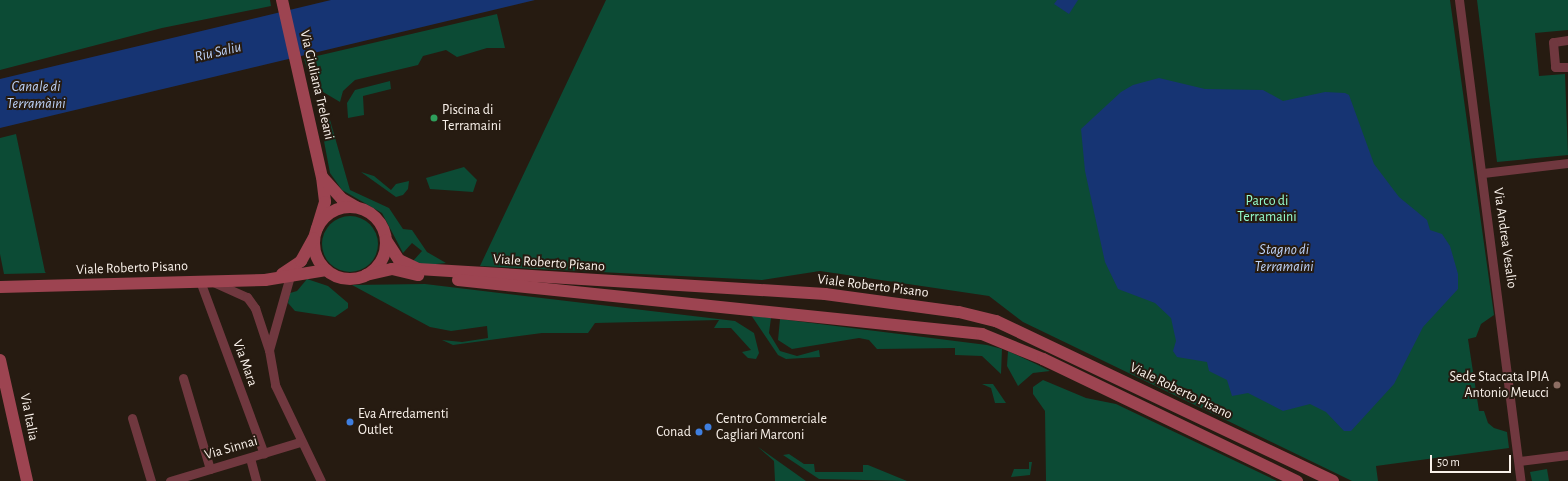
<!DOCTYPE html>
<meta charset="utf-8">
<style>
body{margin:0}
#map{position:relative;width:1568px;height:481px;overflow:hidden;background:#261b11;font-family:"Alegreya Sans",sans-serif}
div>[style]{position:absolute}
.green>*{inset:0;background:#0c4b35}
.round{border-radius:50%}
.water>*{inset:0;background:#163473}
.street>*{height:9px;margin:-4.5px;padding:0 4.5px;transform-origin:4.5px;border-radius:4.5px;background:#70383f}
.secondary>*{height:12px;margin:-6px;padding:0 6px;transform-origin:6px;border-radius:6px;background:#9d4451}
.secondary>.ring{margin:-6px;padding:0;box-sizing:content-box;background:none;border:12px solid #9d4451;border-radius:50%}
.dots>*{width:11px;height:11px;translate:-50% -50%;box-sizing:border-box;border:2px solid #261b11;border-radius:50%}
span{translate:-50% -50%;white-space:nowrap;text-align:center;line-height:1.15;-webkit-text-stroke:4px #261b11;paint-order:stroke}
.street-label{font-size:14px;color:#f9f1ea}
.poi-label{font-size:14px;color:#f9f1ea}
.left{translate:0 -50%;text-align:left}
.right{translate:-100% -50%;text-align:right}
.park-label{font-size:14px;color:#95fcce}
.water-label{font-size:15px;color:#bdd2f8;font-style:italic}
.scale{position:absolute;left:1430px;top:455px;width:81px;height:18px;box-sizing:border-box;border:2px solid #f9f1ea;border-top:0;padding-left:5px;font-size:12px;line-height:14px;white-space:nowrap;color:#f9f1ea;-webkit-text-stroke:3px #261b11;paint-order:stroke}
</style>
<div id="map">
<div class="green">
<i style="clip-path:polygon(0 0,270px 0,271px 6px,162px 28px,0 70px)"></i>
<i style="clip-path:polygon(606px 0,1450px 0,1494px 315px,1481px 324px,1476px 337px,1468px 339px,1479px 411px,1484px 411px,1488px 423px,1494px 428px,1507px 432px,1509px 448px,1376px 466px,1378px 481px,1352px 481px,1023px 322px,989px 296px,820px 271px,762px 280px,480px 266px)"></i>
<i style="clip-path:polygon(1477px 0,1568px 0,1568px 30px,1535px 33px,1539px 76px,1565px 74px,1568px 155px,1497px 162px)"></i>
<i style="clip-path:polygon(497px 14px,505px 48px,487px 48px,457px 57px,446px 50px,423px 56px,418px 65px,355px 80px,343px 91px,340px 102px,313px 86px,304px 59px)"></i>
<i style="clip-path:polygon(390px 81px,391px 89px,363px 96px,364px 115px,348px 118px,347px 103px,355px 90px)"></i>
<i style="clip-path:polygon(317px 104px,330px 120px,350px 190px,389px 208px,403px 229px,412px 230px,427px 252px,446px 263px,426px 265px,413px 261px,422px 251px,412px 243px,403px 253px,382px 213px,342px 190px,330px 173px)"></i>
<i style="clip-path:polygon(16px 134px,45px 272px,46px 273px,4px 274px,0 254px,0 138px)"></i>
<i style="clip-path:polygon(464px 167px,477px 180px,473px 192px,430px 189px,426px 178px)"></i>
<i style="clip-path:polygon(361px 172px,374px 176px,391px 190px,396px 184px,409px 181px,408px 189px,403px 195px,396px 197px)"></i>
<i class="round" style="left:322px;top:216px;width:56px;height:56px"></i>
<i style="clip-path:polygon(307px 279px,328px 286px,348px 303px,348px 308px,335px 317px,295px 311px,288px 303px,290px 293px,297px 291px)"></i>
<i style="clip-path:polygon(425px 284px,735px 321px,754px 333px,759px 353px,756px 359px,748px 358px,742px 352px,751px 350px,731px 328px,714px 328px,719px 320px,595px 323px,588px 333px,542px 333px,453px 345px,442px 340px,462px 342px,488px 338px,487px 326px,451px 331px,430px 327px,352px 285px)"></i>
<i style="clip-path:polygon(751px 315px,771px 318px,769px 333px,780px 351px,797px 356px,819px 350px,820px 357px,786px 359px,778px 355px)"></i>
<i style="clip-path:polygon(780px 319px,987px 345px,1002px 349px,1001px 374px,982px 356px,955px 355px,955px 348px,877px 349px,869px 340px,859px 338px,792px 349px,778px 340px)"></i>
<i style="clip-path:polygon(1008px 351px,1036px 364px,1050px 371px,1033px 373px,1018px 386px,1007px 366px)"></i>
<i style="clip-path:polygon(1043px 380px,1086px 398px,1116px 404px,1277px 481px,1046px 481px,1045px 411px,1033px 394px,1033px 387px)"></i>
<i style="clip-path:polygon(982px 384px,993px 384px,1006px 403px,995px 403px,991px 388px)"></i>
<i style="clip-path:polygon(758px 447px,761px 449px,806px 481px,775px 481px,774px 461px)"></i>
<i style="clip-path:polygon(789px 454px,804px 464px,814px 464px,815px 472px,863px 472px,863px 465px,868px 465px,907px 481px,819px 479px,783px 455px)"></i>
<i style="clip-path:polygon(1029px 462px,1032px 462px,1030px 475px,1011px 477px,1014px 469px,1029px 469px)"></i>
<i style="clip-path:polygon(1547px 469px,1549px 481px,1532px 481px,1530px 472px)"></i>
</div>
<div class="water">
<i style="clip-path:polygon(331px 0,535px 0,0 128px,0 79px)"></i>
<i style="clip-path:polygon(1057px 0,1078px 0,1069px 14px,1054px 4px)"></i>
<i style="clip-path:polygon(1159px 78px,1205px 89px,1263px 90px,1283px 101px,1325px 92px,1345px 93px,1349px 95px,1374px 164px,1399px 197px,1427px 220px,1430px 230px,1442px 234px,1450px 246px,1458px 274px,1458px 289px,1423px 327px,1394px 384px,1351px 431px,1344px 431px,1326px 412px,1310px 404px,1283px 411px,1248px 393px,1232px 396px,1227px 380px,1209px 371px,1207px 362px,1177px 357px,1173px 351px,1176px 341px,1171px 318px,1155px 303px,1118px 289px,1105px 262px,1085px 171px,1081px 129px,1121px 92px,1133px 85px)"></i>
</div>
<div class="street">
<i style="left:1459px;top:0;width:485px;rotate:82.7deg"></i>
<i style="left:1568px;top:40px;width:15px;rotate:172deg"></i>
<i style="left:1553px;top:42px;width:25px;rotate:85deg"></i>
<i style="left:1555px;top:67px;width:13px"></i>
<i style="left:1483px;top:173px;width:86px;rotate:-6.7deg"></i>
<i style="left:200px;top:281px;width:184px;rotate:69.7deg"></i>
<i style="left:213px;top:282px;width:37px;rotate:24deg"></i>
<i style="left:247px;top:297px;width:14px;rotate:54deg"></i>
<i style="left:255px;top:308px;width:44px;rotate:71.6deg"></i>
<i style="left:269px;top:350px;width:36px;rotate:80deg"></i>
<i style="left:275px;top:385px;width:106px;rotate:64.4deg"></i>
<i style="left:269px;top:350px;width:77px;rotate:-74.2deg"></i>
<i style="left:183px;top:378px;width:95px;rotate:73.5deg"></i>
<i style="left:132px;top:418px;width:66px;rotate:73.2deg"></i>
<i style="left:250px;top:458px;width:24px;rotate:75deg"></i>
<i style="left:1519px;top:461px;width:49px;rotate:-7deg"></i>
<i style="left:170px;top:481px;width:136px;rotate:-16.7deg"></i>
</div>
<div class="secondary">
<i style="left:282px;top:0;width:181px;rotate:77.3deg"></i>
<i style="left:322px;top:177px;width:25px;rotate:83deg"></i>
<i style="left:325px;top:202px;width:28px;rotate:107deg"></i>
<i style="left:323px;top:178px;width:28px;rotate:48deg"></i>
<i style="left:342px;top:199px;width:16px;rotate:30deg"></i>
<i class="ring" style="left:314px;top:207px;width:60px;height:60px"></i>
<i style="left:386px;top:240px;width:24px;rotate:57deg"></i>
<i style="left:399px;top:260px;width:21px;rotate:25deg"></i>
<i style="left:418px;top:269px;width:408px;rotate:3.5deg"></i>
<i style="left:825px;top:294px;width:135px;rotate:7.7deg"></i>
<i style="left:959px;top:312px;width:38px;rotate:14deg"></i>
<i style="left:996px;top:321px;width:373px;rotate:25.4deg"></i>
<i style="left:282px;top:274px;width:23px;rotate:-34deg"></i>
<i style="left:301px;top:261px;width:26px;rotate:-61deg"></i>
<i style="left:366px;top:275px;width:27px;rotate:-13deg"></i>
<i style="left:392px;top:269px;width:27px;rotate:13deg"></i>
<i style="left:458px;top:280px;width:527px;rotate:5.88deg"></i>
<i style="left:982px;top:334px;width:66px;rotate:22.3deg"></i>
<i style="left:1043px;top:359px;width:282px;rotate:25.7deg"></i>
<i style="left:0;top:287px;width:265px;rotate:-1.5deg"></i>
<i style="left:265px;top:280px;width:62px;rotate:-9.3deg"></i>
<i style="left:0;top:360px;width:124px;rotate:77.4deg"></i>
</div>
<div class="dots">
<i style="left:434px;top:118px;background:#2e9e5b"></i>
<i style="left:1557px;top:385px;background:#8d6e63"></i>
<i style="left:350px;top:422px;background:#3f7fe0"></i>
<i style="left:708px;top:427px;background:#3f7fe0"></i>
<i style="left:699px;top:432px;background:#3f7fe0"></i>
</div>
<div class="street-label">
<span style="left:317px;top:85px;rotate:77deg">Via Giuliana Treleani</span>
<span style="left:1505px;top:238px;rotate:82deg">Via Andrea Vesalio</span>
<span style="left:549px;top:263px;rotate:4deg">Viale Roberto Pisano</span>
<span style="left:132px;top:268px;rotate:-2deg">Viale Roberto Pisano</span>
<span style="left:873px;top:286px;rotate:7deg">Viale Roberto Pisano</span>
<span style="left:245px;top:363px;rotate:70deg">Via Mara</span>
<span style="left:1181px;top:391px;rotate:26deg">Viale Roberto Pisano</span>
<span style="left:29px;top:417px;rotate:79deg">Via Italia</span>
<span style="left:231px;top:448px;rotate:-16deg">Via Sinnai</span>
</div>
<div class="poi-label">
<span class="left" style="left:442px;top:118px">Piscina di<br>Terramaini</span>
<span class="right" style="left:1549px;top:385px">Sede Staccata IPIA<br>Antonio Meucci</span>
<span class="left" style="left:358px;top:422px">Eva Arredamenti<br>Outlet</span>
<span class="left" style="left:716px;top:427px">Centro Commerciale<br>Cagliari Marconi</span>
<span class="right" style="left:691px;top:432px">Conad</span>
</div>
<div class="park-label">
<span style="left:1267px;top:209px">Parco di<br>Terramaini</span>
</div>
<div class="water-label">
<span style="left:218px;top:52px;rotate:-13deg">Riu Saliu</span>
<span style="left:36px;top:95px">Canale di<br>Terramàini</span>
<span style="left:1284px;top:258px">Stagno di<br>Terramaini</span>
</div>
<div class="scale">50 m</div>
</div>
